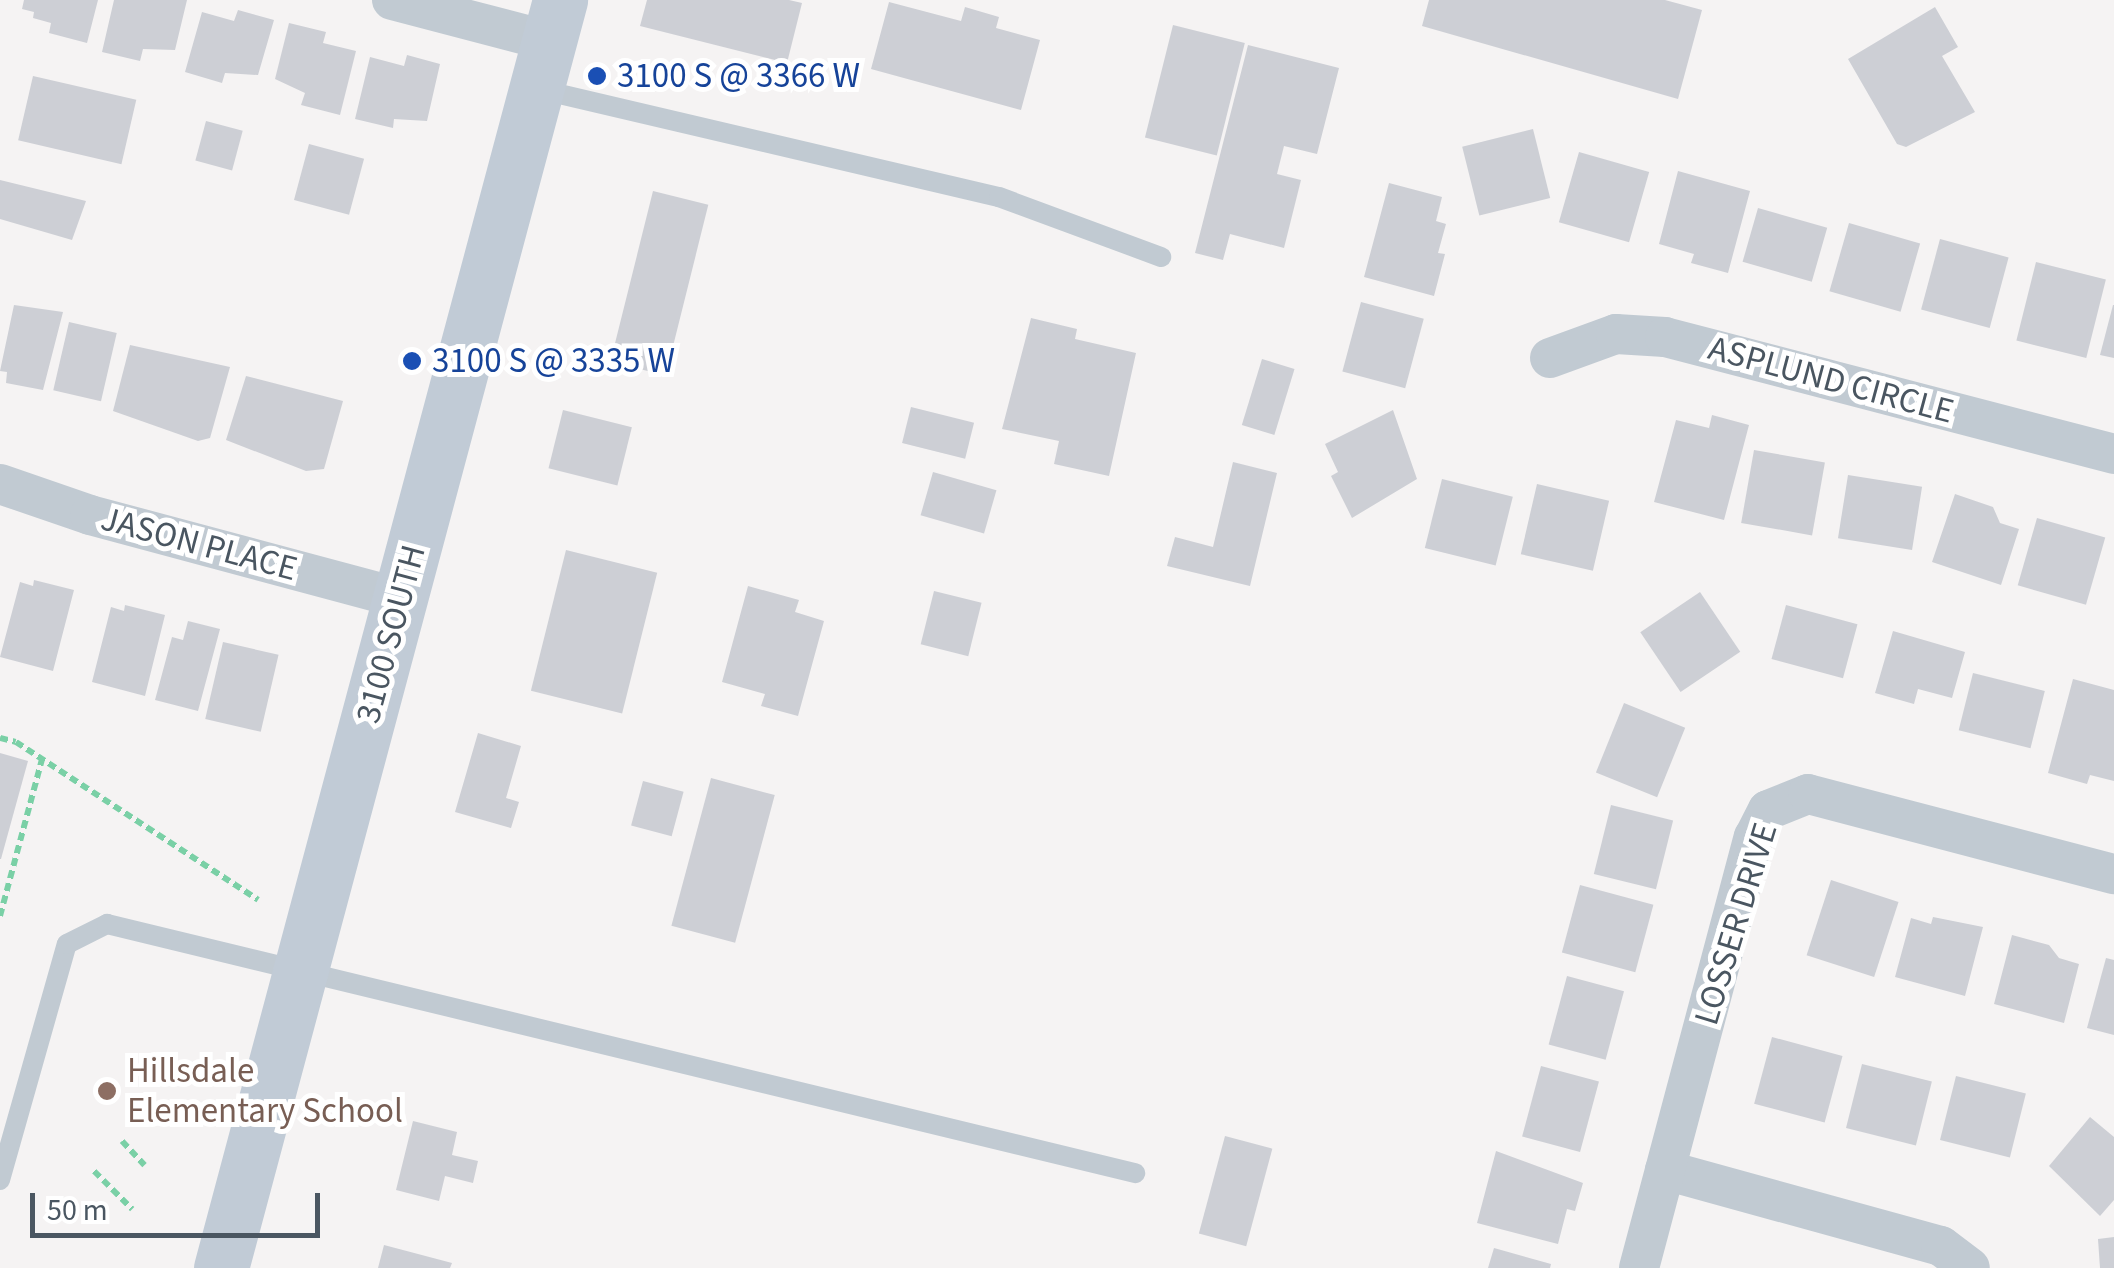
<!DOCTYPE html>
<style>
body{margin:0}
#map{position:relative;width:2114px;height:1268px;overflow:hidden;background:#f5f3f3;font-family:"Source Sans 3",sans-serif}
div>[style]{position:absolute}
.building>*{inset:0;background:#cdcfd5;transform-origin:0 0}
.path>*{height:6px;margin-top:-3px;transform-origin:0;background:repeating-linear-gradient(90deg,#7ad0a6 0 8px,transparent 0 13px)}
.lane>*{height:20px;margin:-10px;padding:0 10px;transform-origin:10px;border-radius:10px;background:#c1cad2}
.street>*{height:40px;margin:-20px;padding:0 20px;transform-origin:20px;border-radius:20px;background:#c1cad2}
.secondary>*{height:55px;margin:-27.5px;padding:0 27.5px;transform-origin:27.5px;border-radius:27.5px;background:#c1cbd6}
.dots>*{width:28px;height:28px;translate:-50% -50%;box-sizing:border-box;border:5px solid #fff;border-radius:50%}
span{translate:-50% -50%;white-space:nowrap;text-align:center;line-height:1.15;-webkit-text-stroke:10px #fff;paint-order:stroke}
.transit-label{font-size:35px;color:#164399}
.left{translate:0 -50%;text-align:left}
.street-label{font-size:35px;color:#4a5661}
.education-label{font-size:35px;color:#785e54}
.scale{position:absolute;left:30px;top:1193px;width:290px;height:45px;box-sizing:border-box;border:5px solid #4a5661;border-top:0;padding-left:12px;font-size:30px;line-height:35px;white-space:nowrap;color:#4a5661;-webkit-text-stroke:8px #fff;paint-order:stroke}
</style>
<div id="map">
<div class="building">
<i style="clip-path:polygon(24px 0,98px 0,87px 43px,49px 33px,51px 23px,33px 18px,34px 12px,22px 9px)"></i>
<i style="clip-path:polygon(114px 0,187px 0,175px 50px,143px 49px,140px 61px,102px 52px)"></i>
<i style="clip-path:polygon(647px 0,789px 0,802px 3px,787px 63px,640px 26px)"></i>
<i style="clip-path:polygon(1429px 0,1665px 0,1702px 10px,1678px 99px,1422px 26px)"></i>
<i style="clip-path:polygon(889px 2px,961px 21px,965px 7px,999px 17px,996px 28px,1040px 40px,1021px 110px,871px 69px)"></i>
<i style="clip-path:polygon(1935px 7px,1958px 47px,1942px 56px,1975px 112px,1906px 147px,1897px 144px,1848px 59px)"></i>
<i style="clip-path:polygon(238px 10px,274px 20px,258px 75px,225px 73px,222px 83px,185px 72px,202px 12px,234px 21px)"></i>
<i style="clip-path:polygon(289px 23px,326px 32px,323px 43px,356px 51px,340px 115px,301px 105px,305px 93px,275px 79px)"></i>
<i style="left:1173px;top:25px;width:74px;height:116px;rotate:14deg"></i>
<i style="clip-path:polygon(1248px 45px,1339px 68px,1317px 154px,1284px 146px,1277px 174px,1301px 180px,1284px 248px,1230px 234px,1223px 260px,1195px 253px)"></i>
<i style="clip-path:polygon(407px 55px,440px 64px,427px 121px,394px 119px,393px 128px,355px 119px,370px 57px,404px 66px)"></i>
<i style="left:33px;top:76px;width:106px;height:66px;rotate:13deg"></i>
<i style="left:206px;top:121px;width:38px;height:41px;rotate:15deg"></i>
<i style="left:1533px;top:129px;width:71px;height:73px;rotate:76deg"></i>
<i style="left:309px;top:144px;width:57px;height:58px;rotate:15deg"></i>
<i style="left:1579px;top:152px;width:73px;height:73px;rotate:16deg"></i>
<i style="clip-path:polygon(1678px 171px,1750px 191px,1728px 273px,1691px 263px,1694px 254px,1659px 244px)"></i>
<i style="clip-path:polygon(0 180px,86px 201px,72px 240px,0 219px)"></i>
<i style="clip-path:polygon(1389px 183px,1442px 197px,1436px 221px,1446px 224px,1438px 253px,1445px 254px,1434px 296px,1364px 277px)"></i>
<i style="left:653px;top:191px;width:57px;height:176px;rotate:14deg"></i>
<i style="left:1758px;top:208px;width:72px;height:56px;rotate:16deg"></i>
<i style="left:1849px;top:223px;width:74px;height:71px;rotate:16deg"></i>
<i style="left:1940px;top:239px;width:71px;height:73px;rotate:15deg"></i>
<i style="left:2036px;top:262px;width:72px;height:81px;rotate:14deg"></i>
<i style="left:1361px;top:302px;width:65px;height:72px;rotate:15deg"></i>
<i style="clip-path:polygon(14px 305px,63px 312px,43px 390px,6px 383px,7px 372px,0 371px)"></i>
<i style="clip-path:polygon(2113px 305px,2114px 305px,2114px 358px,2100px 355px)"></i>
<i style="clip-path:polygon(1031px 318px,1077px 329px,1075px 339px,1136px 353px,1109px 476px,1054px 464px,1059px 441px,1002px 429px)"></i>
<i style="left:69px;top:322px;width:49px;height:70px;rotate:13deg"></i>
<i style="clip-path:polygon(130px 345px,230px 367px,210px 438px,198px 441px,113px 411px)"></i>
<i style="left:1262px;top:359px;width:34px;height:69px;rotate:17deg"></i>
<i style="clip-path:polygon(246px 376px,343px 401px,324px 469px,306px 471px,226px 440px)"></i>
<i style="left:911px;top:407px;width:65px;height:37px;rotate:14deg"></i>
<i style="left:563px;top:410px;width:71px;height:60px;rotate:14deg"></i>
<i style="clip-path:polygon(1393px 410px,1417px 479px,1352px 518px,1331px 476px,1338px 472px,1325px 444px)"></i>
<i style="clip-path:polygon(1712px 415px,1749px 425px,1724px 520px,1654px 502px,1676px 420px,1709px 428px)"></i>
<i style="left:1754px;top:450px;width:72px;height:74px;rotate:10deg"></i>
<i style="clip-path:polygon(1233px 462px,1277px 473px,1250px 586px,1167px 566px,1175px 537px,1213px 547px)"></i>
<i style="left:933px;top:472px;width:66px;height:45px;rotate:16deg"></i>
<i style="left:1848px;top:475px;width:75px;height:64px;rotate:9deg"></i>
<i style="left:1442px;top:479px;width:73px;height:71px;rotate:14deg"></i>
<i style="left:1537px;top:484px;width:74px;height:72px;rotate:13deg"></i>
<i style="clip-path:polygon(1955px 494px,1993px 507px,2000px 523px,2019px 529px,2001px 585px,1932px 562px)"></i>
<i style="left:2037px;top:518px;width:71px;height:70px;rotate:16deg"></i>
<i style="left:566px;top:550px;width:94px;height:145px;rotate:14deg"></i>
<i style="clip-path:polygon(34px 580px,74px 590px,53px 671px,0 657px,20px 582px,33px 586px)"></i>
<i style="clip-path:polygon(748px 586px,799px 600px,795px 612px,824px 621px,798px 716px,761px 706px,765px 694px,722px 682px)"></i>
<i style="left:934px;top:591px;width:49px;height:55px;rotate:14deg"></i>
<i style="left:1700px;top:592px;width:72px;height:72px;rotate:56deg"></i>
<i style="clip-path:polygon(125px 605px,165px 615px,145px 696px,92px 682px,111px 607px,124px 611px)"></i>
<i style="left:1786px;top:605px;width:74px;height:56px;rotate:15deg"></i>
<i style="clip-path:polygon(188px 621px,220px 629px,198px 711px,155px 700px,172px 637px,183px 640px)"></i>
<i style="clip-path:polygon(1893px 631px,1965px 652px,1952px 698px,1918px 689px,1914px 704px,1875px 693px)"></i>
<i style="left:223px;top:642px;width:57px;height:79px;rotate:13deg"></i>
<i style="left:1973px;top:673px;width:74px;height:59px;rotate:14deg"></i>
<i style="clip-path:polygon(2073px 679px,2114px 690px,2114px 781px,2090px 775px,2087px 784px,2048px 773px)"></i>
<i style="left:1624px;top:703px;width:66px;height:75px;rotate:22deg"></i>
<i style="clip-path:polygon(478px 733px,521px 746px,506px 798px,519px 802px,511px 828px,455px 812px)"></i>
<i style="clip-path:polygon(0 753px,28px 761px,1px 859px,0 859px)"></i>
<i style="left:711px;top:778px;width:66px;height:153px;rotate:15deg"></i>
<i style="left:643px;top:781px;width:42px;height:46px;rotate:15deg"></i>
<i style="left:1611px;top:805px;width:64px;height:71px;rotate:14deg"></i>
<i style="left:1831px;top:880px;width:71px;height:79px;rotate:18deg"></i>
<i style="left:1580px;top:885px;width:76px;height:70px;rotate:15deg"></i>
<i style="clip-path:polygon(1933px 917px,1983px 927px,1965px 996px,1895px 977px,1911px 918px,1931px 924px)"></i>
<i style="clip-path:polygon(2012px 935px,2049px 945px,2059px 958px,2079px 964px,2064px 1023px,1994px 1004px)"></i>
<i style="clip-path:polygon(2106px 958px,2114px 960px,2114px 1035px,2087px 1028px)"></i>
<i style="left:1567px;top:976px;width:59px;height:71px;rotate:15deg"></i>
<i style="left:1772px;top:1037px;width:73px;height:69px;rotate:15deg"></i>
<i style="left:1862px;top:1064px;width:72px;height:66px;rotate:14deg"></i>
<i style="left:1541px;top:1066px;width:60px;height:73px;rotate:15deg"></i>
<i style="left:1956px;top:1076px;width:72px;height:66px;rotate:14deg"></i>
<i style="clip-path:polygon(2090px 1117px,2114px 1137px,2114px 1200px,2100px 1216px,2049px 1166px)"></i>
<i style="clip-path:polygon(413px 1121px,457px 1132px,452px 1155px,478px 1161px,473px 1183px,445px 1176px,439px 1201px,396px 1190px)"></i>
<i style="left:1225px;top:1136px;width:49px;height:101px;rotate:15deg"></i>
<i style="clip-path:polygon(1496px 1151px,1583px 1183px,1575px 1211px,1567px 1209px,1558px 1244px,1477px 1223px)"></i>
<i style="clip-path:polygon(2114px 1237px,2114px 1268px,2100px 1268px,2098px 1239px)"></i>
<i style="clip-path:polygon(384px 1245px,452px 1263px,450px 1268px,378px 1268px)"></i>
<i style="clip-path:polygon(1494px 1248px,1551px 1264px,1550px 1268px,1488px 1268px)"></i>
</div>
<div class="path">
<i style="left:0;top:738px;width:16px;rotate:14deg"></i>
<i style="left:16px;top:742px;width:289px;rotate:33.1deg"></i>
<i style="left:0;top:916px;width:163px;rotate:-75deg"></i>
<i style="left:122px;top:1141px;width:33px;rotate:47deg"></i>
<i style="left:94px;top:1171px;width:54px;rotate:45deg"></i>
</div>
<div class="lane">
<i style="left:538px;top:89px;width:473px;rotate:13.2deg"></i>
<i style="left:999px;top:197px;width:173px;rotate:20.3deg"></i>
<i style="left:0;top:1180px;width:245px;rotate:-74.2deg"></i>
<i style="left:67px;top:944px;width:45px;rotate:-26.6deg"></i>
<i style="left:107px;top:924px;width:1058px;rotate:13.62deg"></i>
</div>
<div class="street">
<i style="left:392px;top:0;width:162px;rotate:14.6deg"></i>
<i style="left:1550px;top:358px;width:70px;rotate:-20deg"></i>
<i style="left:1616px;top:334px;width:49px;rotate:3.5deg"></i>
<i style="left:1665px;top:337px;width:464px;rotate:14.6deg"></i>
<i style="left:0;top:484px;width:95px;rotate:19deg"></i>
<i style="left:90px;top:515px;width:321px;rotate:15deg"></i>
<i style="left:1665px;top:1170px;width:286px;rotate:15.4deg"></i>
<i style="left:1941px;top:1246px;width:36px;rotate:37deg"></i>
<i style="left:1639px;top:1268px;width:446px;rotate:-75.1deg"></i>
<i style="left:1754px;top:837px;width:30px;rotate:-63deg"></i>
<i style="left:1768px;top:810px;width:43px;rotate:-21.8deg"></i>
<i style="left:1808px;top:794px;width:316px;rotate:14.7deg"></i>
</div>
<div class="secondary">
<i style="left:221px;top:1268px;width:1313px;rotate:-75.03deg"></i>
</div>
<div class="dots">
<i style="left:597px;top:76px;background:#1a4fb4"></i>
<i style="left:412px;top:361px;background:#1a4fb4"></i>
<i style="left:107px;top:1091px;background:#8d6e63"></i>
</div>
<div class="transit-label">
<span class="left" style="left:617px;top:76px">3100 S @ 3366 W</span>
<span class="left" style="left:432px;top:361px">3100 S @ 3335 W</span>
</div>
<div class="street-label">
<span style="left:1831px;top:380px;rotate:15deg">ASPLUND CIRCLE</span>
<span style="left:199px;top:544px;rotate:15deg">JASON PLACE</span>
<span style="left:391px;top:634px;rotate:-75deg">3100 SOUTH</span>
<span style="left:1736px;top:924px;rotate:-73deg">LOSSER DRIVE</span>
</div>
<div class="education-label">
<span class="left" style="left:127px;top:1091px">Hillsdale<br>Elementary School</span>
</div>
<div class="scale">50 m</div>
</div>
